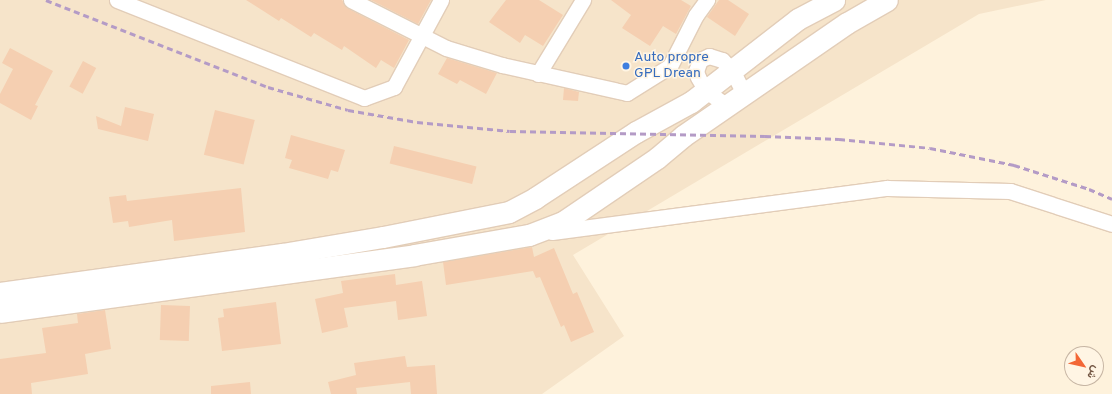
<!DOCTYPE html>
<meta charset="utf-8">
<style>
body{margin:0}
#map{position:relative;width:1112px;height:394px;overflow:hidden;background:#fef2dc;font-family:Overpass,Vazirmatn,sans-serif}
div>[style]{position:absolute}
.residential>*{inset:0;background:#f6e4ca}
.building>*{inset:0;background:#f5cfb1;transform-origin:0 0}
.roads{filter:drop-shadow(1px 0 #e2cdb8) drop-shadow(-1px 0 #e2cdb8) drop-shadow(0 1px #e2cdb8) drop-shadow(0 -1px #e2cdb8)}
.minor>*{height:15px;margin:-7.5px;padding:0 7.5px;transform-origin:7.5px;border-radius:7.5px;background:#fff}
.secondary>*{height:21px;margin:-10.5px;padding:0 10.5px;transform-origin:10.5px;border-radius:10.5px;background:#fff}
.rail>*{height:3px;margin-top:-1.5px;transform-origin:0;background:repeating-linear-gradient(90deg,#b49bc6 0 6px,transparent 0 10px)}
.dots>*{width:11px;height:11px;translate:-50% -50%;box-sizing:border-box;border:2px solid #fff5e4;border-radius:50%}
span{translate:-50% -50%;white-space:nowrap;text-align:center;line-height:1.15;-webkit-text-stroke:3px #fff5e4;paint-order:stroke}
.shop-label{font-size:14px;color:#366cbe}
.left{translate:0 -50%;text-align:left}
.north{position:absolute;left:1064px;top:346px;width:40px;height:40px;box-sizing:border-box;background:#fff5e4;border:1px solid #c7b6a4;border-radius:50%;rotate:124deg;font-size:11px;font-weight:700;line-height:16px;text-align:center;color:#745744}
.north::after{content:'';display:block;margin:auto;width:14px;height:18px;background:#f36736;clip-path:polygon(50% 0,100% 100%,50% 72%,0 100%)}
</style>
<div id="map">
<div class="residential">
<i style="clip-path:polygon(0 0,1046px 0,979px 14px,573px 255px,624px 336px,542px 394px,0 394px)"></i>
</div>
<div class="building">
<i style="clip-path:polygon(246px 0,342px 0,347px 8px,409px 40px,394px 68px,381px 60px,376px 68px,344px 46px,342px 50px,314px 33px,311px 37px,281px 18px,279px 21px)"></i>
<i style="clip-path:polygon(371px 0,431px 0,418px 24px)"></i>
<i style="clip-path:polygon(506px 0,539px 0,563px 15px,543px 46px,525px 35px,520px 43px,489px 22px)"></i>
<i style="clip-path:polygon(611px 0,681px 0,691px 6px,676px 34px,663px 26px,650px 46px,622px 28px,631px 15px)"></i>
<i style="clip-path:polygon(719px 0,728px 0,749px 14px,735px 36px,707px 17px)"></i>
<i style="clip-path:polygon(10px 48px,53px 71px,35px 105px,38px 106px,31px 120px,0 103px,0 94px,13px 69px,2px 63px)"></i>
<i style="clip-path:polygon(447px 58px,497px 73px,486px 94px,460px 80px,457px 84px,438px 74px)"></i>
<i style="left:83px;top:61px;width:15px;height:29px;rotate:28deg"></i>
<i style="clip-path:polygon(564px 88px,579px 92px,578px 101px,563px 100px)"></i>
<i style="clip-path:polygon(125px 107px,154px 114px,148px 141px,98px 129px,96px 116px,121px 126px)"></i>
<i style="left:215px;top:110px;width:41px;height:46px;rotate:14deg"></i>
<i style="clip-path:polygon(291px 135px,345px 150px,338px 172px,331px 170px,328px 179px,289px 168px,292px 160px,285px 158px)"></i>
<i style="left:394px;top:146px;width:85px;height:18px;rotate:14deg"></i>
<i style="clip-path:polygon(241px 188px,245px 232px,174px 241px,172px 220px,129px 227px,128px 221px,113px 223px,109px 197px,126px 195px,127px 201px)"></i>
<i style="clip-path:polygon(532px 247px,534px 257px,554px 248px,573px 294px,577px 292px,594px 332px,571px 342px,564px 325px,561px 327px,540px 277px,536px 278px,533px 271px,446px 285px,443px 262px)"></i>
<i style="clip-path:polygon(395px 274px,396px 285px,422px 281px,427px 316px,398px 320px,396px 301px,344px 308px,348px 327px,322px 333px,315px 299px,343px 293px,341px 281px)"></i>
<i style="clip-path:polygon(276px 302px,281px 344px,222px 351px,218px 318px,224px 317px,223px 309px)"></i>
<i style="left:161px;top:305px;width:29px;height:35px;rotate:2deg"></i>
<i style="clip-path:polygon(105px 310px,111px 349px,85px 354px,88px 374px,31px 383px,32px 394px,0 394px,0 359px,46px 353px,42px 328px,78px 323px,77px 314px)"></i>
<i style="clip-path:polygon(405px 356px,407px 367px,435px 365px,437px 394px,411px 394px,410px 382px,356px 388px,357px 394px,331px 394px,328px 382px,356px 375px,354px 363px)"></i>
<i style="clip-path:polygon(250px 382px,251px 394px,211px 394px,211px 386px)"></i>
</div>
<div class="roads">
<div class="minor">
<i style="left:117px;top:0;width:266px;rotate:21.6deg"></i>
<i style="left:364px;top:98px;width:32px;rotate:-20deg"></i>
<i style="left:394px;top:87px;width:99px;rotate:-61.6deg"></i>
<i style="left:351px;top:0;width:106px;rotate:26.8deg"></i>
<i style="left:446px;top:48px;width:59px;rotate:16.9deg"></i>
<i style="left:502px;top:65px;width:128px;rotate:12.6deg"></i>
<i style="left:627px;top:93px;width:51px;rotate:-32.1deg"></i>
<i style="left:670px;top:66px;width:57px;rotate:-63deg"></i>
<i style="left:696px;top:15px;width:19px;rotate:-54deg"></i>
<i style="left:538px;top:74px;width:87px;rotate:-58.7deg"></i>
<i style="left:727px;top:106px;width:26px;rotate:-144deg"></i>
<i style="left:706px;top:91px;width:16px;rotate:-120deg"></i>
<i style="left:698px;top:77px;width:6px;rotate:-108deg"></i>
<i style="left:696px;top:71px;width:12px;rotate:-70deg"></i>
<i style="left:700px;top:60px;width:10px;rotate:-24deg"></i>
<i style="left:709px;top:56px;width:14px;rotate:17deg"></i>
<i style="left:722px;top:60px;width:14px;rotate:45deg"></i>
<i style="left:732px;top:70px;width:27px;rotate:63deg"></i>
<i style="left:552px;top:232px;width:338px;rotate:-7.5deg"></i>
<i style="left:887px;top:188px;width:123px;rotate:1.4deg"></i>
<i style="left:1010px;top:191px;width:107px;rotate:17.9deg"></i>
</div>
<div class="secondary">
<i style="left:0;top:293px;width:285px;rotate:-7.9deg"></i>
<i style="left:282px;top:254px;width:102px;rotate:-9.6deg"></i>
<i style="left:383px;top:237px;width:128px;rotate:-11.2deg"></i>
<i style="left:509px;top:212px;width:30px;rotate:-28deg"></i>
<i style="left:535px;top:198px;width:121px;rotate:-33.2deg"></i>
<i style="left:636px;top:132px;width:63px;rotate:-28.6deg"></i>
<i style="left:691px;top:102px;width:135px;rotate:-37.8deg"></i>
<i style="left:798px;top:19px;width:41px;rotate:-27.8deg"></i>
<i style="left:0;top:312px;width:418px;rotate:-7.8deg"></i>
<i style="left:414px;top:255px;width:117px;rotate:-9.9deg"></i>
<i style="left:529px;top:235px;width:36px;rotate:-21deg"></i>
<i style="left:563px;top:222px;width:114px;rotate:-34.2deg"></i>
<i style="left:657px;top:158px;width:34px;rotate:-40deg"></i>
<i style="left:683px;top:136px;width:199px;rotate:-34.6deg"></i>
<i style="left:847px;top:23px;width:46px;rotate:-29.9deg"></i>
</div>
</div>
<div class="rail">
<i style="left:46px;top:0;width:238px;rotate:21.4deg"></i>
<i style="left:268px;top:87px;width:83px;rotate:16deg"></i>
<i style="left:348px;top:110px;width:70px;rotate:9.9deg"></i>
<i style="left:417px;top:122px;width:93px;rotate:5.5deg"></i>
<i style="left:510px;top:131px;width:255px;rotate:1.1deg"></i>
<i style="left:765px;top:136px;width:74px;rotate:2.3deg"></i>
<i style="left:839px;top:139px;width:91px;rotate:5.6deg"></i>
<i style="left:930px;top:148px;width:86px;rotate:11.4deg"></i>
<i style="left:1014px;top:165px;width:79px;rotate:17.7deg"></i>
<i style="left:1089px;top:189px;width:25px;rotate:23deg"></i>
</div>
<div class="dots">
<i style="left:626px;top:66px;background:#3f7fe0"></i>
</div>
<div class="shop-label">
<span class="left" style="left:634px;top:66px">Auto propre<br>GPL Drean</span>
</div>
<div class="north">ش</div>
</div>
